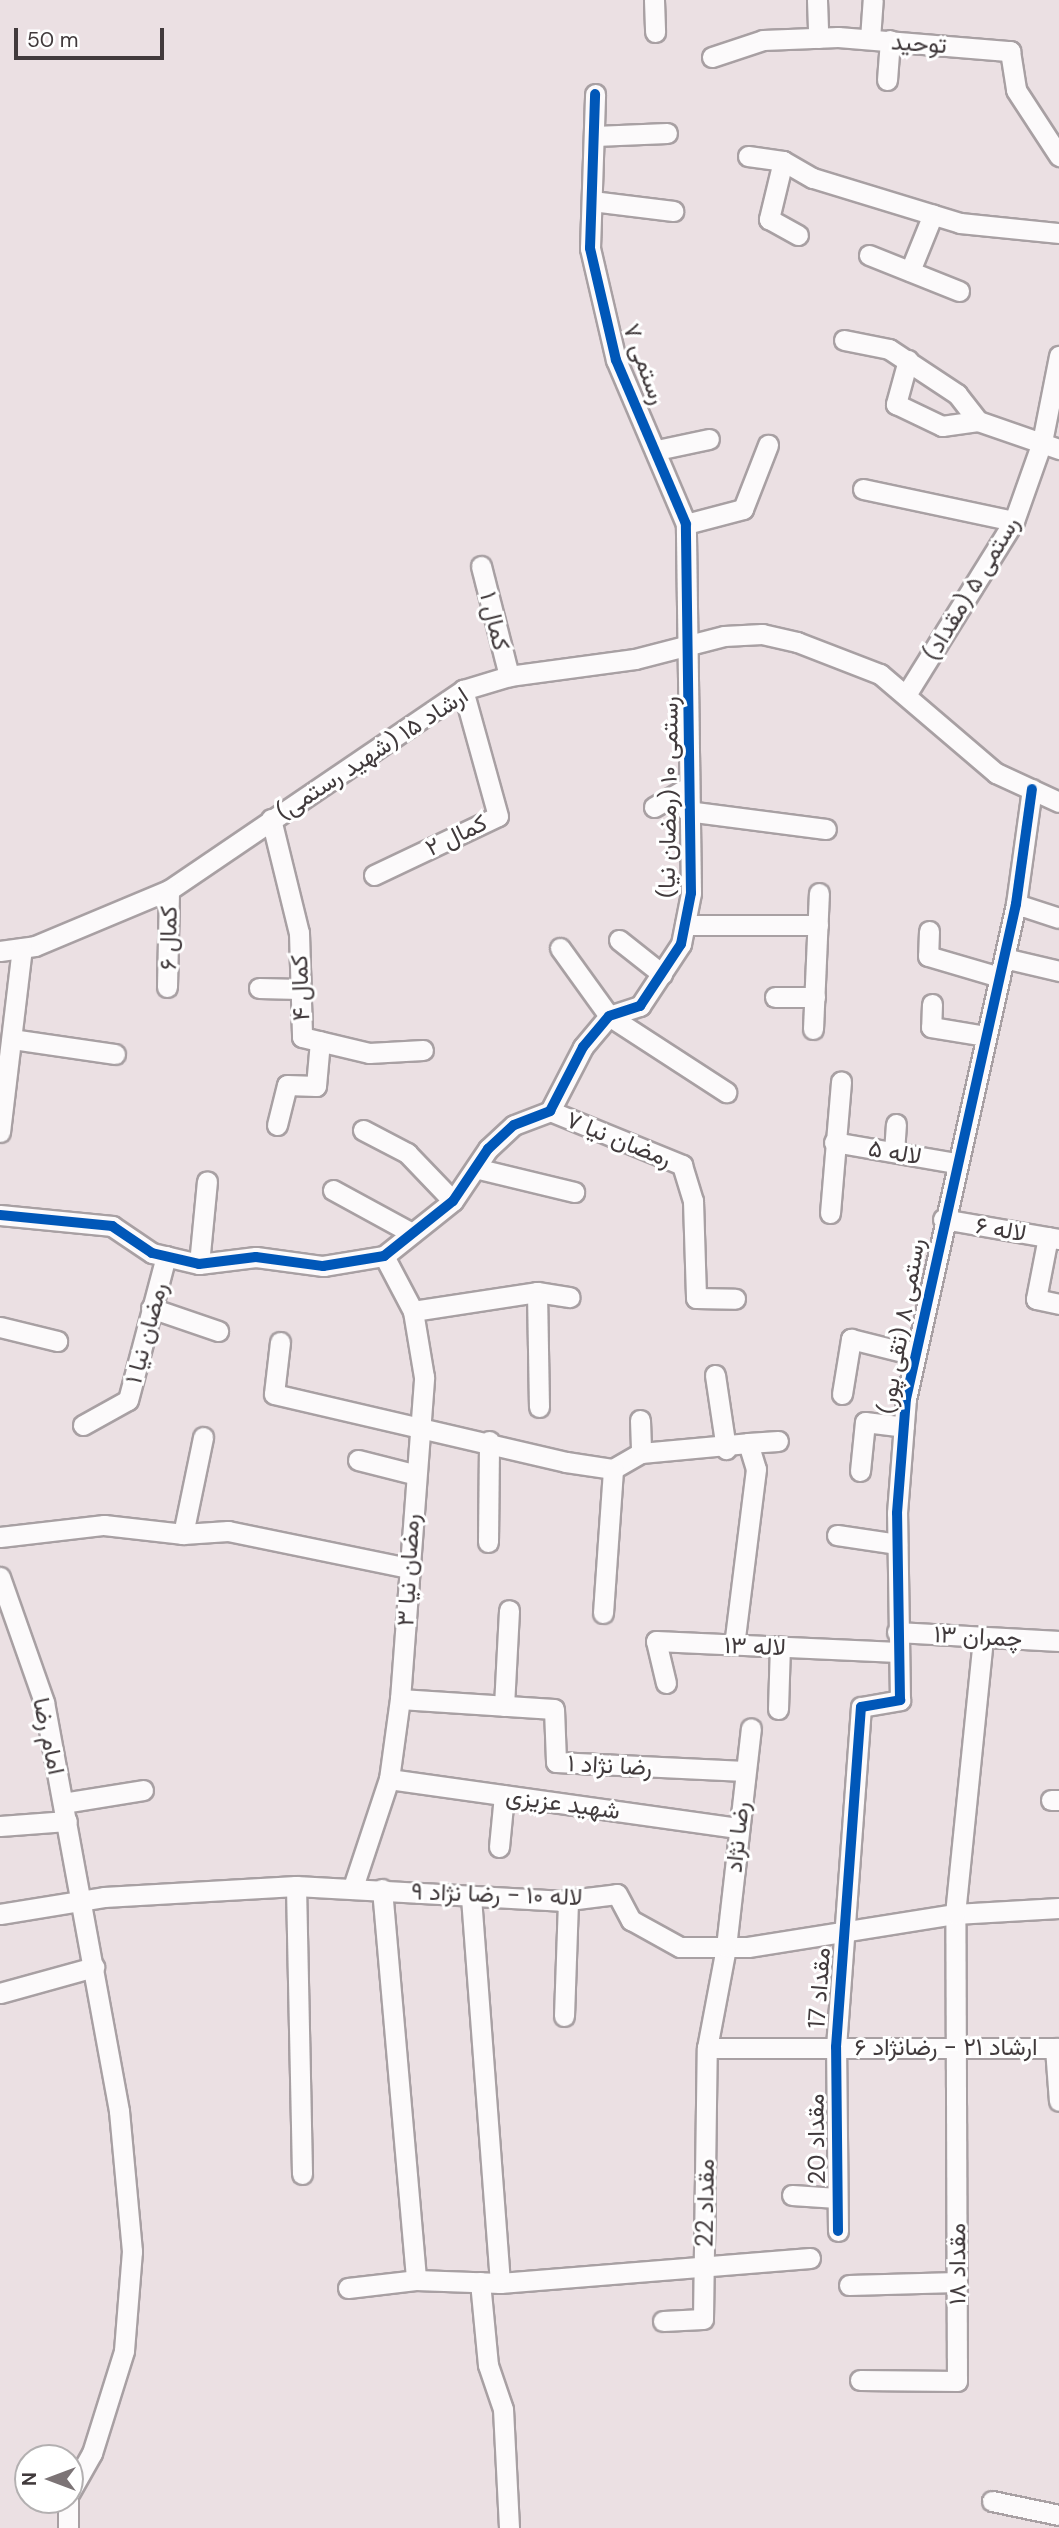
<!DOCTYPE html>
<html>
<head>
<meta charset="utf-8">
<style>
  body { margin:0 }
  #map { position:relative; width:1059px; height:2528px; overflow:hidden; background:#ebe0e3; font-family:"DM Sans",Vazirmatn,sans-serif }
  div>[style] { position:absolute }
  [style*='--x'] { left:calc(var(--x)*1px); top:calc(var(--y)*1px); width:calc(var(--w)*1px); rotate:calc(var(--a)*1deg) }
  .roads { filter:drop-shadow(2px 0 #a8a0a3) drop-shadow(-2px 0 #a8a0a3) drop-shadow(0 2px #a8a0a3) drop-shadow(0 -2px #a8a0a3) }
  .minor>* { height:19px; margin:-9.5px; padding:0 9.5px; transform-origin:9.5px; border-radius:9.5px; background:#fcfafb }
  .cycleway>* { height:10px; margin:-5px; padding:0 5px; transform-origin:5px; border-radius:5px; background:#0057b8 }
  span { translate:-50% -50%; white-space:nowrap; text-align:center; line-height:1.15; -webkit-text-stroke:6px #fff; paint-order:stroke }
  .street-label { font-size:24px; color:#413a3c }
  .north { position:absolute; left:14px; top:2444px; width:70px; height:70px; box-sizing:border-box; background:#fff; border:2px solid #b3b0b1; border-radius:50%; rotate:270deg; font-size:19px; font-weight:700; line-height:28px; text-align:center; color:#413a3c }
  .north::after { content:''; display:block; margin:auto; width:24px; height:32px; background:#7c7476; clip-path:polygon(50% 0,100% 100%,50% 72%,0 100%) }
  .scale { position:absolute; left:14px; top:28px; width:150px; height:32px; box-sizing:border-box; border:4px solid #413a3c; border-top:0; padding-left:9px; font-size:21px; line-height:24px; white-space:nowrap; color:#413a3c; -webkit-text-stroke:5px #fff; paint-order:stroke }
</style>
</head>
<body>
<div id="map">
  <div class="roads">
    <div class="minor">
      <i style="--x:654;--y:0;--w:32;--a:88"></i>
      <i style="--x:817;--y:0;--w:38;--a:88"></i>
      <i style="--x:870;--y:39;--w:39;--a:-86"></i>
      <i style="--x:712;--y:57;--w:54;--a:-18.4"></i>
      <i style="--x:763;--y:40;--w:75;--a:-2.3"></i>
      <i style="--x:838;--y:37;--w:173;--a:4.7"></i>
      <i style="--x:1010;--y:51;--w:39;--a:81"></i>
      <i style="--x:1016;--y:90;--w:79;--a:56.9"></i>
      <i style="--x:887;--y:80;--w:40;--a:-85.7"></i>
      <i style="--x:595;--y:136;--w:72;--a:-2.4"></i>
      <i style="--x:748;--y:156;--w:35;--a:8"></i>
      <i style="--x:783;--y:161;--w:34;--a:30"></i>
      <i style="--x:813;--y:178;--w:154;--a:17"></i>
      <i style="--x:960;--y:223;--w:100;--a:5.8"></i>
      <i style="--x:783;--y:161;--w:60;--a:103.6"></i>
      <i style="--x:769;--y:219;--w:33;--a:29"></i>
      <i style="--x:592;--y:201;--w:82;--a:7"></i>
      <i style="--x:869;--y:255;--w:97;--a:21.8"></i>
      <i style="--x:910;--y:271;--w:61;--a:-68"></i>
      <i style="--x:844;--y:340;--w:46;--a:11.3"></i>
      <i style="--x:889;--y:349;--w:82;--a:33.5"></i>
      <i style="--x:957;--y:394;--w:34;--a:52"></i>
      <i style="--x:978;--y:421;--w:86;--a:19.1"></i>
      <i style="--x:908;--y:360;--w:46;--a:105.3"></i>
      <i style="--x:896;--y:404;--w:51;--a:25.6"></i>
      <i style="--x:942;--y:426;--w:36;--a:-8"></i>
      <i style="--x:657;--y:450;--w:53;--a:-11.9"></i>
      <i style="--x:863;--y:489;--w:154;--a:12"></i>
      <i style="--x:686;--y:524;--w:59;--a:-14.7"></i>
      <i style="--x:743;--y:509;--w:69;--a:-68.7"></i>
      <i style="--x:481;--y:566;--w:114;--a:75.7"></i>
      <i style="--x:906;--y:695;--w:205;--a:-58.2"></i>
      <i style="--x:1014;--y:521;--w:84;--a:-70.5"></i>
      <i style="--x:1042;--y:442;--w:88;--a:-78.8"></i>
      <i style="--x:654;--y:807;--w:39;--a:-30"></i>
      <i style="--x:687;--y:811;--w:140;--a:7.4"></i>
      <i style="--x:271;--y:819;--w:117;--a:76.2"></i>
      <i style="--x:299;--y:933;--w:104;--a:88.3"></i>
      <i style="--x:302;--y:1037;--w:69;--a:13.4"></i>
      <i style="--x:369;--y:1053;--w:54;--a:-3.2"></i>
      <i style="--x:374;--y:875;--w:137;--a:-25.4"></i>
      <i style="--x:498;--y:816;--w:131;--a:-105.5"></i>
      <i style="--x:1016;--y:904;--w:45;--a:18"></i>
      <i style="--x:685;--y:925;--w:133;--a:0"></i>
      <i style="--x:929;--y:931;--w:25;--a:92"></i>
      <i style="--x:928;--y:956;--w:75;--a:16.3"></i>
      <i style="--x:619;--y:940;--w:55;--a:38.3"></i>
      <i style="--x:560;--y:948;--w:84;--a:54.2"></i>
      <i style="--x:609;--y:1016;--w:140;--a:33"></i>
      <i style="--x:0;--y:951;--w:35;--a:-8"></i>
      <i style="--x:35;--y:946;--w:145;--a:-22.7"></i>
      <i style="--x:169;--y:890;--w:356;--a:-34.2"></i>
      <i style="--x:463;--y:690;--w:48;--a:-16.9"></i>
      <i style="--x:509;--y:676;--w:127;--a:-7.7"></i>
      <i style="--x:635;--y:659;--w:92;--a:-14.5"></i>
      <i style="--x:724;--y:636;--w:38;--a:-3"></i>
      <i style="--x:762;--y:634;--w:36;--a:13"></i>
      <i style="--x:797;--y:642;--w:89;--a:21.1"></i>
      <i style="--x:880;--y:674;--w:153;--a:40.5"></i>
      <i style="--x:996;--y:773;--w:69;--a:24.7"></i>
      <i style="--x:1004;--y:958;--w:57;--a:13.3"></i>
      <i style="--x:167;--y:987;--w:97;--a:-88.8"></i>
      <i style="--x:259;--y:988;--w:41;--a:1.4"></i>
      <i style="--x:775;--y:997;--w:40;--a:0"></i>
      <i style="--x:932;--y:1004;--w:23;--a:92"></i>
      <i style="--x:931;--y:1027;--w:56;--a:9.3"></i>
      <i style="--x:813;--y:1029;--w:136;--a:-87.5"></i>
      <i style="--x:12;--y:1039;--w:104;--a:8.3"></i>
      <i style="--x:550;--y:1111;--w:143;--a:22.2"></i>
      <i style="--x:682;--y:1165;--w:38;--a:73"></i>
      <i style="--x:693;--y:1201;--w:97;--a:88.2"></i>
      <i style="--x:696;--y:1298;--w:39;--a:1"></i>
      <i style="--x:277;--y:1125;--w:41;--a:-76"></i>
      <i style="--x:287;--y:1085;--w:29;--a:2"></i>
      <i style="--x:316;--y:1086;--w:45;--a:-84.9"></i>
      <i style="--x:363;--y:1130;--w:50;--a:27.6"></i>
      <i style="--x:407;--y:1153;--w:66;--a:46.2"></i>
      <i style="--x:0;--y:1132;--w:185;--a:-83.2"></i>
      <i style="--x:834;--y:1142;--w:124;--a:9.8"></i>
      <i style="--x:894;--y:1152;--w:28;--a:-86"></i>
      <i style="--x:479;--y:1169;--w:98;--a:13.6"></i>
      <i style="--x:333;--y:1190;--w:90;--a:28.6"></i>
      <i style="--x:830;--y:1213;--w:132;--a:-85.2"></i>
      <i style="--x:0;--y:1215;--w:113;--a:5.6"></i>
      <i style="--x:112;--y:1226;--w:48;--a:34"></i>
      <i style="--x:152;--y:1253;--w:48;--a:13.2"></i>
      <i style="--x:199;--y:1264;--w:57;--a:-7"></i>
      <i style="--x:256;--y:1257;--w:68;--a:7.7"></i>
      <i style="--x:323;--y:1266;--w:62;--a:-9.3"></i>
      <i style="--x:384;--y:1256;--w:88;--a:-38.6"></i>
      <i style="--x:453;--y:1201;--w:63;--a:-56.1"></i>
      <i style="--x:488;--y:1149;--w:35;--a:-43"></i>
      <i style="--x:514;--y:1125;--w:39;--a:-21"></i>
      <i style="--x:550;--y:1111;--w:72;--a:-62.7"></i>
      <i style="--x:583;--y:1047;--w:40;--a:-50"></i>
      <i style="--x:609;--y:1016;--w:33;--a:-18"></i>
      <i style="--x:640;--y:1006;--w:74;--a:-56.5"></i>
      <i style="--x:681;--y:944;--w:52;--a:-78.9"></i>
      <i style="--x:691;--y:893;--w:369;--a:-90.8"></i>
      <i style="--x:686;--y:524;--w:178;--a:-113.1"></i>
      <i style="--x:616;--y:360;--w:115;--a:-103.1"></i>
      <i style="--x:590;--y:248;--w:154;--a:-88.1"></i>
      <i style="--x:943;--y:1219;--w:118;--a:9.8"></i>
      <i style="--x:1048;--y:1237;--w:63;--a:101"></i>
      <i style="--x:1036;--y:1299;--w:24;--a:12"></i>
      <i style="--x:199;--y:1264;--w:83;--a:-84.5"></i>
      <i style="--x:537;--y:1292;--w:115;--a:89"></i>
      <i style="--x:151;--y:1308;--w:71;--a:18.9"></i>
      <i style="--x:413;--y:1311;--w:125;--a:-8.7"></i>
      <i style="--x:537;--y:1292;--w:33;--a:9"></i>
      <i style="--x:0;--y:1327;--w:59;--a:13.8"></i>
      <i style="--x:280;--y:1342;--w:52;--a:96.6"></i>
      <i style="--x:274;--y:1394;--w:300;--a:13.1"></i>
      <i style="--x:566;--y:1462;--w:48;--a:8.5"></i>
      <i style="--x:613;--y:1469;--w:32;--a:-30"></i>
      <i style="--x:641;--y:1453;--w:107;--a:-5.3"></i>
      <i style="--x:748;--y:1443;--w:27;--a:73"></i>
      <i style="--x:756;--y:1469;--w:177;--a:97.1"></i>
      <i style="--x:715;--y:1375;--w:75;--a:81.5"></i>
      <i style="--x:842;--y:1394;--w:56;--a:-80.7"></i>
      <i style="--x:851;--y:1339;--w:66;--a:14"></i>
      <i style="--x:640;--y:1420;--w:33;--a:88"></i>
      <i style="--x:83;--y:1425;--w:51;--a:-29.1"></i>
      <i style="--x:128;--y:1400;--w:149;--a:-75.2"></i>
      <i style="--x:748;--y:1443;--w:30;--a:-4"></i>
      <i style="--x:358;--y:1460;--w:57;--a:14.3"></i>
      <i style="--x:860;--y:1471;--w:49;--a:-84.2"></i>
      <i style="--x:865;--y:1422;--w:39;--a:7"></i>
      <i style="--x:183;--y:1534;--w:99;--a:-78.3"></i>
      <i style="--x:837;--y:1535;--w:61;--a:8.5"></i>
      <i style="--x:0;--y:1537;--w:105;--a:-6.6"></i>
      <i style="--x:104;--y:1525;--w:80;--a:6.5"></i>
      <i style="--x:183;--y:1534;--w:45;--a:-3.8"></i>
      <i style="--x:228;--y:1531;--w:184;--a:11.6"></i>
      <i style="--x:488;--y:1542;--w:101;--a:-89.4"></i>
      <i style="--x:0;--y:1577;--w:133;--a:70.6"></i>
      <i style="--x:44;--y:1702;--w:416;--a:79.6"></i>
      <i style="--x:119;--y:2111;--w:141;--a:84.7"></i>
      <i style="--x:132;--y:2251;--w:100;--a:94.6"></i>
      <i style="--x:124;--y:2351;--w:107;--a:107.4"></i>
      <i style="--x:92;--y:2453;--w:45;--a:119.4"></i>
      <i style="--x:603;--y:1613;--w:144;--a:-86"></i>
      <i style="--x:897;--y:1632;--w:162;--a:3.2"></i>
      <i style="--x:666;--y:1683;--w:43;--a:-103.4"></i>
      <i style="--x:656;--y:1641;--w:242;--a:2.6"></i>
      <i style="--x:400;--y:1699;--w:154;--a:3.7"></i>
      <i style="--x:554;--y:1709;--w:53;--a:87.8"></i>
      <i style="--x:556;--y:1762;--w:189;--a:2.7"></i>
      <i style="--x:504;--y:1706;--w:96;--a:-87"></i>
      <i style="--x:778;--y:1709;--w:62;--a:-88.2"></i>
      <i style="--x:389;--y:1779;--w:352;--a:8"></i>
      <i style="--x:1051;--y:1800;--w:8;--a:0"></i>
      <i style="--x:63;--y:1803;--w:81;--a:-9.2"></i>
      <i style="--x:0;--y:1826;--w:67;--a:-4.3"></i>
      <i style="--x:499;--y:1847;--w:52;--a:-84.5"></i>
      <i style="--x:296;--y:1886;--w:288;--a:88.8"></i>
      <i style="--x:353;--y:1887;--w:114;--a:-71.6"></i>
      <i style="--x:389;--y:1779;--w:81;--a:-82.2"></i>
      <i style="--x:400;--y:1699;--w:323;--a:-85.7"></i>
      <i style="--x:424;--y:1377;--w:67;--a:-99.5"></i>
      <i style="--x:413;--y:1311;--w:62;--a:-117.8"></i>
      <i style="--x:382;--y:1889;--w:392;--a:85"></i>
      <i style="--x:471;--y:1897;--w:387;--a:85.7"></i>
      <i style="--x:0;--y:1914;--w:105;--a:-9.3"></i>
      <i style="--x:104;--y:1897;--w:192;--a:-3.3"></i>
      <i style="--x:296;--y:1886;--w:265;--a:3.2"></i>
      <i style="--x:561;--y:1901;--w:56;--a:-7.1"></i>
      <i style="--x:617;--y:1894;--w:30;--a:62"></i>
      <i style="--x:631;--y:1920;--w:56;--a:28.9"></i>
      <i style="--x:680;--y:1947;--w:68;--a:0"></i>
      <i style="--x:748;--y:1947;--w:210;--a:-9.1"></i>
      <i style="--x:955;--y:1914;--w:104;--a:-3.3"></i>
      <i style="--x:0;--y:1993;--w:98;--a:-15.5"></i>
      <i style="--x:564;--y:2016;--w:116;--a:-88"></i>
      <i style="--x:707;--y:2048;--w:352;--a:0"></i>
      <i style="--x:1055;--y:2048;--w:53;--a:85.7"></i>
      <i style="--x:792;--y:2195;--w:45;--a:3.8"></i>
      <i style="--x:838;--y:2231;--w:184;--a:-90.6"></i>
      <i style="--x:836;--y:2047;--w:341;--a:-85.8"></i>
      <i style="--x:861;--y:1707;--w:40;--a:-10"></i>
      <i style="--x:900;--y:1700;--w:187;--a:-90.9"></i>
      <i style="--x:897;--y:1513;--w:114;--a:-85.5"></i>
      <i style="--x:906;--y:1399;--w:507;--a:-77.47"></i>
      <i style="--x:1016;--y:904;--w:116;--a:-82.1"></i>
      <i style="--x:480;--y:2282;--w:83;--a:84.5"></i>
      <i style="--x:488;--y:2365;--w:46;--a:71.2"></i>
      <i style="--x:503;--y:2409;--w:119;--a:87.1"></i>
      <i style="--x:849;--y:2285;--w:108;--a:-1.6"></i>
      <i style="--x:348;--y:2288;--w:68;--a:-6.7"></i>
      <i style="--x:416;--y:2280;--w:84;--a:2"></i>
      <i style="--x:500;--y:2283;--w:311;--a:-4.6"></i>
      <i style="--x:663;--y:2321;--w:40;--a:-2.9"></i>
      <i style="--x:703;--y:2319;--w:271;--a:-89.2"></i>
      <i style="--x:707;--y:2048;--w:103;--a:-79.3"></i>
      <i style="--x:726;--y:1947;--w:220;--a:-83.5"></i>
      <i style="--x:860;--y:2380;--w:97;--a:0.6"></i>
      <i style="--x:957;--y:2381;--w:467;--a:-90.2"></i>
      <i style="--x:955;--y:1914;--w:278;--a:-84.2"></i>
      <i style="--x:68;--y:2500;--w:28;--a:90"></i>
      <i style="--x:992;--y:2501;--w:68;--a:11.8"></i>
    </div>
  </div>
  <div class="cycleway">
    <i style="--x:0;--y:1215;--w:113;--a:5.6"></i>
    <i style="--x:112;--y:1226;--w:48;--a:34"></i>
    <i style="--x:152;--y:1253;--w:48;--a:13.2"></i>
    <i style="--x:199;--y:1264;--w:57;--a:-7"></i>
    <i style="--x:256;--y:1257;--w:68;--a:7.7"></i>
    <i style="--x:323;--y:1266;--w:62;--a:-9.3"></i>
    <i style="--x:384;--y:1256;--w:88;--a:-38.6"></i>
    <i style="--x:453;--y:1201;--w:63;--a:-56.1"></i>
    <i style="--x:488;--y:1149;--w:35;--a:-43"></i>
    <i style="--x:514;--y:1125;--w:39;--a:-21"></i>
    <i style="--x:550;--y:1111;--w:72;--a:-62.7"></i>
    <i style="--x:583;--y:1047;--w:40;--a:-50"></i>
    <i style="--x:609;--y:1016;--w:33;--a:-18"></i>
    <i style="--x:640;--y:1006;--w:74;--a:-56.5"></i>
    <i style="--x:681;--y:944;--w:52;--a:-78.9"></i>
    <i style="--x:691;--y:893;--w:369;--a:-90.8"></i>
    <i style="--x:686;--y:524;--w:178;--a:-113.1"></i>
    <i style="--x:616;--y:360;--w:115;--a:-103.1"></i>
    <i style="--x:590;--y:248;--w:154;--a:-88.1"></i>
    <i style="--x:838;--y:2231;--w:184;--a:-90.6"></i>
    <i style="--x:836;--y:2047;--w:341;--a:-85.8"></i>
    <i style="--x:861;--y:1707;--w:40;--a:-10"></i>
    <i style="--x:900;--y:1700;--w:187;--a:-90.9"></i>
    <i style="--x:897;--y:1513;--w:114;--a:-85.5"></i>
    <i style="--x:906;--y:1399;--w:507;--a:-77.47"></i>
    <i style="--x:1016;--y:904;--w:116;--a:-82.1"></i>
  </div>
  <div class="street-label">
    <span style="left:919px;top:43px;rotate:4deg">توحید</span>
    <span style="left:645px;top:364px;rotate:70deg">رستمی ۷</span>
    <span style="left:971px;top:588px;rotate:-59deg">رستمی ۵ (مقداد)</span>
    <span style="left:495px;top:621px;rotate:76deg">کمال ۱</span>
    <span style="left:372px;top:753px;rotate:-33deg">ارشاد ۱۵ (شهید رستمی)</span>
    <span style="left:668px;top:797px;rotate:-89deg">رستمی ۱۰ (رمضان نیا)</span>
    <span style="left:456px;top:835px;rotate:-26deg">کمال ۲</span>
    <span style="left:168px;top:938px;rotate:-89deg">کمال ۶</span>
    <span style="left:300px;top:988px;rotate:-92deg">کمال ۴</span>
    <span style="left:619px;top:1139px;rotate:22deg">رمضان نیا ۷</span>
    <span style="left:895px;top:1152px;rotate:10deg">لاله ۵</span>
    <span style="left:1001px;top:1229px;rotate:10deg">لاله ۶</span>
    <span style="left:901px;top:1326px;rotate:-80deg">رستمی ۸ (تقی پور)</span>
    <span style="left:146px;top:1333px;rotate:-75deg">رمضان نیا ۱</span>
    <span style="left:408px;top:1570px;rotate:-87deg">رمضان نیا ۳</span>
    <span style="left:978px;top:1636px;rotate:3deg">چمران ۱۳</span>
    <span style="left:755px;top:1646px;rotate:2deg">لاله ۱۳</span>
    <span style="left:49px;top:1736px;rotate:78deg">امام رضا</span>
    <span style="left:610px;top:1765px;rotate:3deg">رضا نژاد ۱</span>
    <span style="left:563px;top:1803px;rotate:8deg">شهید عزیزی</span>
    <span style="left:737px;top:1837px;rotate:-84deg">رضا نژاد</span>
    <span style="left:497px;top:1894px;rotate:2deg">لاله ۱۰ - رضا نژاد ۹</span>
    <span style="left:819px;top:1988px;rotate:-86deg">مقداد 17</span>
    <span style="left:946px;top:2047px">ارشاد ۲۱ - رضانژاد ۶</span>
    <span style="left:816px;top:2139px;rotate:-91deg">مقداد 20</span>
    <span style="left:705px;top:2203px;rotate:-89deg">مقداد 22</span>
    <span style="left:957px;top:2264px;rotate:-90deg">مقداد ۱۸</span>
  </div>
  <div class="north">N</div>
  <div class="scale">50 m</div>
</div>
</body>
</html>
